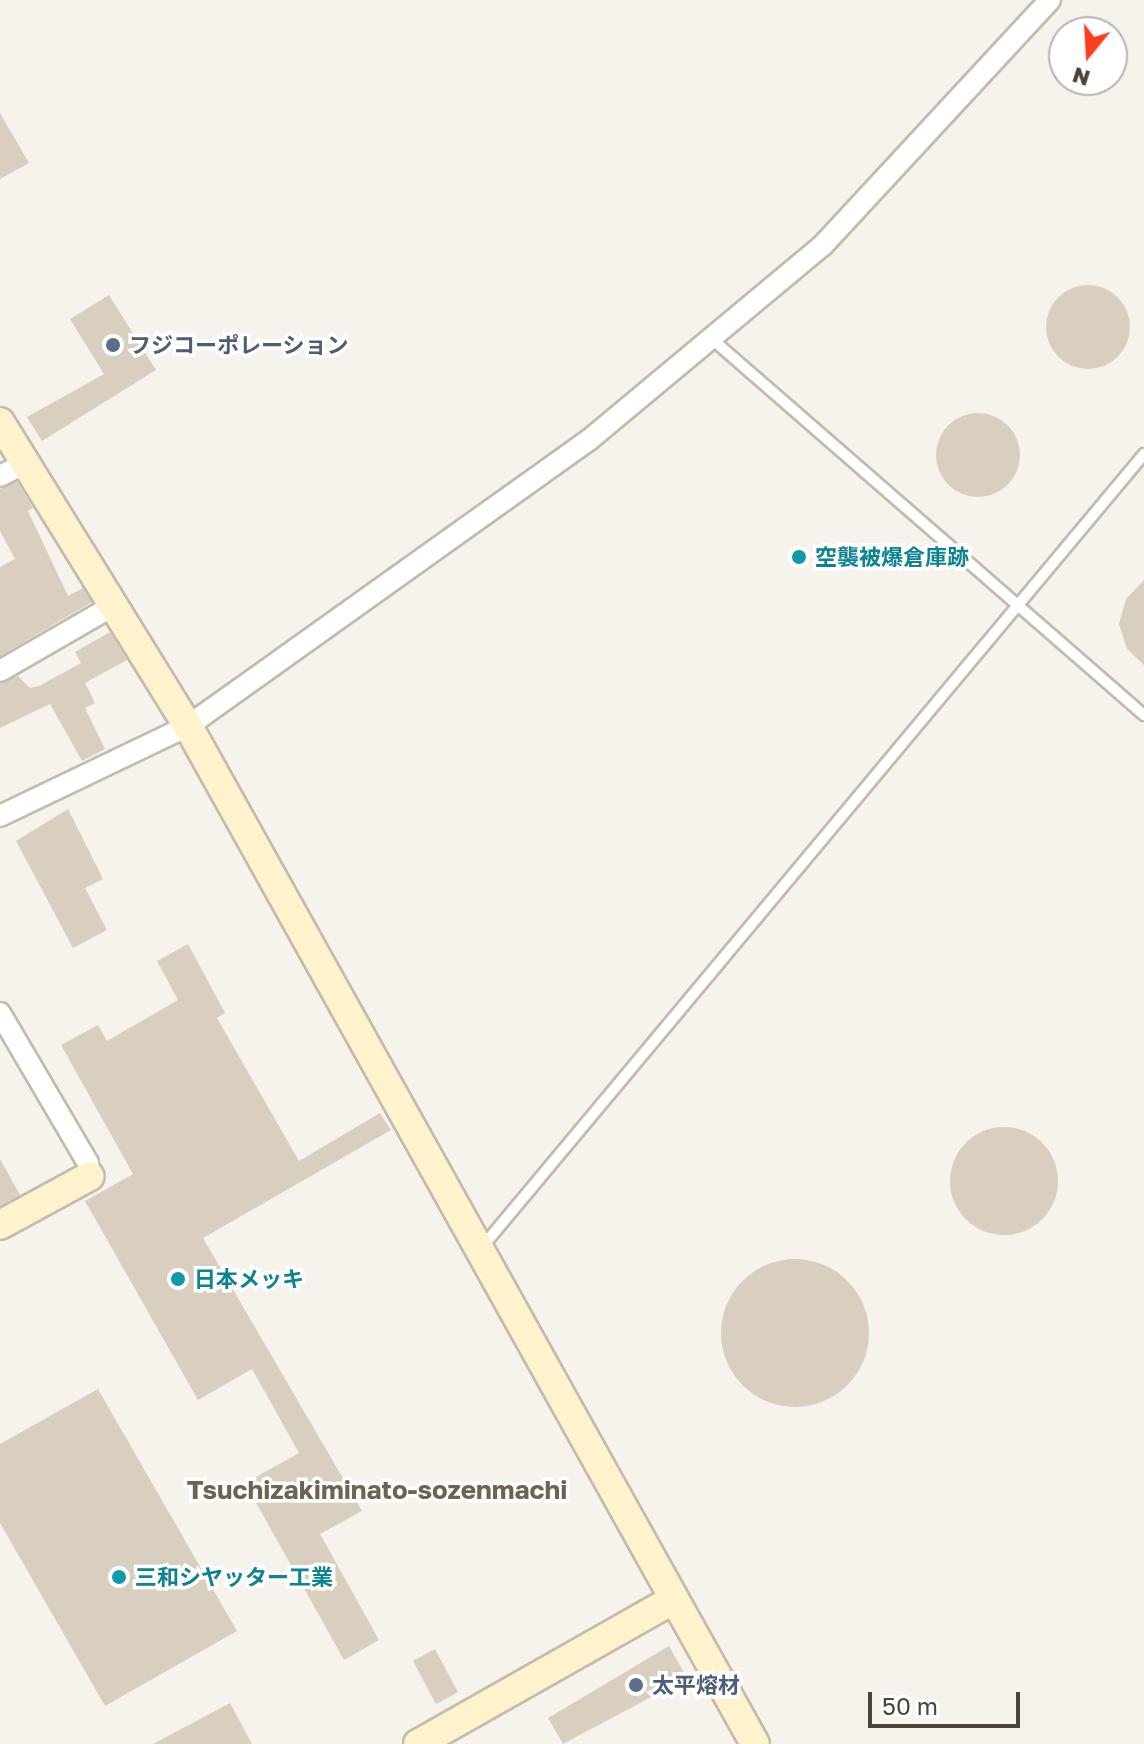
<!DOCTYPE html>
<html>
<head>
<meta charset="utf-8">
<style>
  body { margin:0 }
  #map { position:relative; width:1144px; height:1744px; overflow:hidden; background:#f6f3ec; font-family:"Golos Text","Noto Sans JP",sans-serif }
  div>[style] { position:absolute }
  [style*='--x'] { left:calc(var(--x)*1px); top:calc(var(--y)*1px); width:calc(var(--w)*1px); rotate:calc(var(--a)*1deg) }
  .building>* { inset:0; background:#d8cfc1; transform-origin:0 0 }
  .round { border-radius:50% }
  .roads { filter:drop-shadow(2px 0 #c2bbae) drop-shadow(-2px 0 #c2bbae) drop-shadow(0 2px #c2bbae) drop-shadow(0 -2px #c2bbae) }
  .lane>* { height:10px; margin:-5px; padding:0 5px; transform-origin:5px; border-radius:5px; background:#fff }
  .street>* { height:20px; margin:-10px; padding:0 10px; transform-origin:10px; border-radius:10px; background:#fff }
  .secondary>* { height:28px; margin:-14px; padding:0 14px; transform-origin:14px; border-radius:14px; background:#fff3cd }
  .dots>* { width:22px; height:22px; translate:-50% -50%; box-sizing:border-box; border:4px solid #fff; border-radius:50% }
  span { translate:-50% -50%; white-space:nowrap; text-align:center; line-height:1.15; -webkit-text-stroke:7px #fff; paint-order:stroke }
  .service-label { font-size:22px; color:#4e5e75; font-weight:700 }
  .left { translate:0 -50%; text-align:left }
  .culture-label { font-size:22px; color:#0d838f; font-weight:700 }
  .quarter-label { font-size:26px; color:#6e6250; font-weight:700 }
  .north { position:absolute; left:1048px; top:16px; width:80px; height:80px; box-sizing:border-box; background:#fff; border:2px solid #b7b4b0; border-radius:50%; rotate:198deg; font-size:22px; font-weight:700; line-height:32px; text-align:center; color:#4b4439 }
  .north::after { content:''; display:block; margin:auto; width:28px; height:36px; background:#fc3f1d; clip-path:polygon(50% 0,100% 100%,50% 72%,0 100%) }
  .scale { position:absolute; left:868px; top:1692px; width:152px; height:36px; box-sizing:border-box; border:4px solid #4b4439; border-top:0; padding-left:10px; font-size:24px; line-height:28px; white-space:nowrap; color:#4b4439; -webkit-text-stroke:6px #fff; paint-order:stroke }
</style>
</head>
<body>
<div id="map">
  <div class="building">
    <i style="clip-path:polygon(0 113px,29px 163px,0 179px)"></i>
    <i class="round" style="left:1046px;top:285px;width:84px;height:84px"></i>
    <i style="clip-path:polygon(109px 295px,156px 370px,42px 441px,27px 417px,104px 374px,70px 319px)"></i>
    <i class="round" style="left:936px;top:413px;width:84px;height:84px"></i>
    <i style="clip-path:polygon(17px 482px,33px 508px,28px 511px,68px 596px,83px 588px,92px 602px,0 656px,0 567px,15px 559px,0 531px,0 489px)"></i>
    <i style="clip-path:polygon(1144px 580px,1144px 665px,1127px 649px,1119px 624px,1126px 599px)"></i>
    <i style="clip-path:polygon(110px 632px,127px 660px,85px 683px,95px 703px,85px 708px,105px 749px,82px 761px,50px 704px,0 728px,0 684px,18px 676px,30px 688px,39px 686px,81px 663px,75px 652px)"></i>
    <i style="clip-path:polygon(68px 809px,103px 879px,85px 888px,107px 930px,73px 948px,16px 841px)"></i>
    <i style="clip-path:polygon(188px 944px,225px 1013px,217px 1018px,299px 1161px,380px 1113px,391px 1130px,203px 1238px,362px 1511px,320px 1534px,379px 1640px,344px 1660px,245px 1483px,299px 1453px,252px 1369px,198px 1400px,85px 1201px,133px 1174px,61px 1045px,98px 1025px,107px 1041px,178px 1000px,157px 961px)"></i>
    <i class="round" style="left:950px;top:1127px;width:108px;height:108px"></i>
    <i style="clip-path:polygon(0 1159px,20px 1195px,0 1206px)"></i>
    <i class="round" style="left:721px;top:1259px;width:148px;height:148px"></i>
    <i style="clip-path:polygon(98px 1389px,237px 1631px,105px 1706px,0 1523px,0 1444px)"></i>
    <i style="clip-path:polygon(669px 1646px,687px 1678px,563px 1744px,548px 1718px)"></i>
    <i style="left:435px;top:1649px;width:49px;height:25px;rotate:62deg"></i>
    <i style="clip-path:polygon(230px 1703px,252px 1744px,153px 1744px)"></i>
  </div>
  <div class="roads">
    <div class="lane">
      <i style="--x:712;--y:339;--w:573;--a:41.04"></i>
      <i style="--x:483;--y:1246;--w:1032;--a:-50.15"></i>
    </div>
    <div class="street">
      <i style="--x:0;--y:476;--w:29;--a:-27"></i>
      <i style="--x:0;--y:671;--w:134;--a:-30"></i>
      <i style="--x:0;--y:816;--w:208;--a:-25.6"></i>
      <i style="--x:188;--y:726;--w:493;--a:-35.5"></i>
      <i style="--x:589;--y:440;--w:305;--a:-39.8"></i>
      <i style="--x:823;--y:245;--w:334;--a:-47.2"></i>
      <i style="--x:0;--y:1013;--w:174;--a:59.6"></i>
      <i style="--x:88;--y:1163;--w:13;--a:81"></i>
    </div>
    <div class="secondary">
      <i style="--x:0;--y:422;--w:357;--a:58.3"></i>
      <i style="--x:188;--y:726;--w:1165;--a:60.88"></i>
      <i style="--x:0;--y:1225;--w:102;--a:-28.6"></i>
      <i style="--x:418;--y:1744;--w:294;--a:-29.5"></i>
    </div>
  </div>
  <div class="dots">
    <i style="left:113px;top:345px;background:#5c6f8a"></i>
    <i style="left:799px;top:557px;background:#0f9aa8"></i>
    <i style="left:178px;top:1279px;background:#0f9aa8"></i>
    <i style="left:119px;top:1577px;background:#0f9aa8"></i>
    <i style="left:636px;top:1685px;background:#5c6f8a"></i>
  </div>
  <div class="service-label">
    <span class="left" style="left:129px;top:345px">フジコーポレーション</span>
    <span class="left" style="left:652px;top:1685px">太平熔材</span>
  </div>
  <div class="culture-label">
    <span class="left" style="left:815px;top:557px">空襲被爆倉庫跡</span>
    <span class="left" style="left:194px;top:1279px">日本メッキ</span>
    <span class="left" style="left:135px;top:1577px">三和シヤッター工業</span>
  </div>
  <div class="quarter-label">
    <span style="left:377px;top:1490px">Tsuchizakiminato-sozenmachi</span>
  </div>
  <div class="north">N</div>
  <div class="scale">50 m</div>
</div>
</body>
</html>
